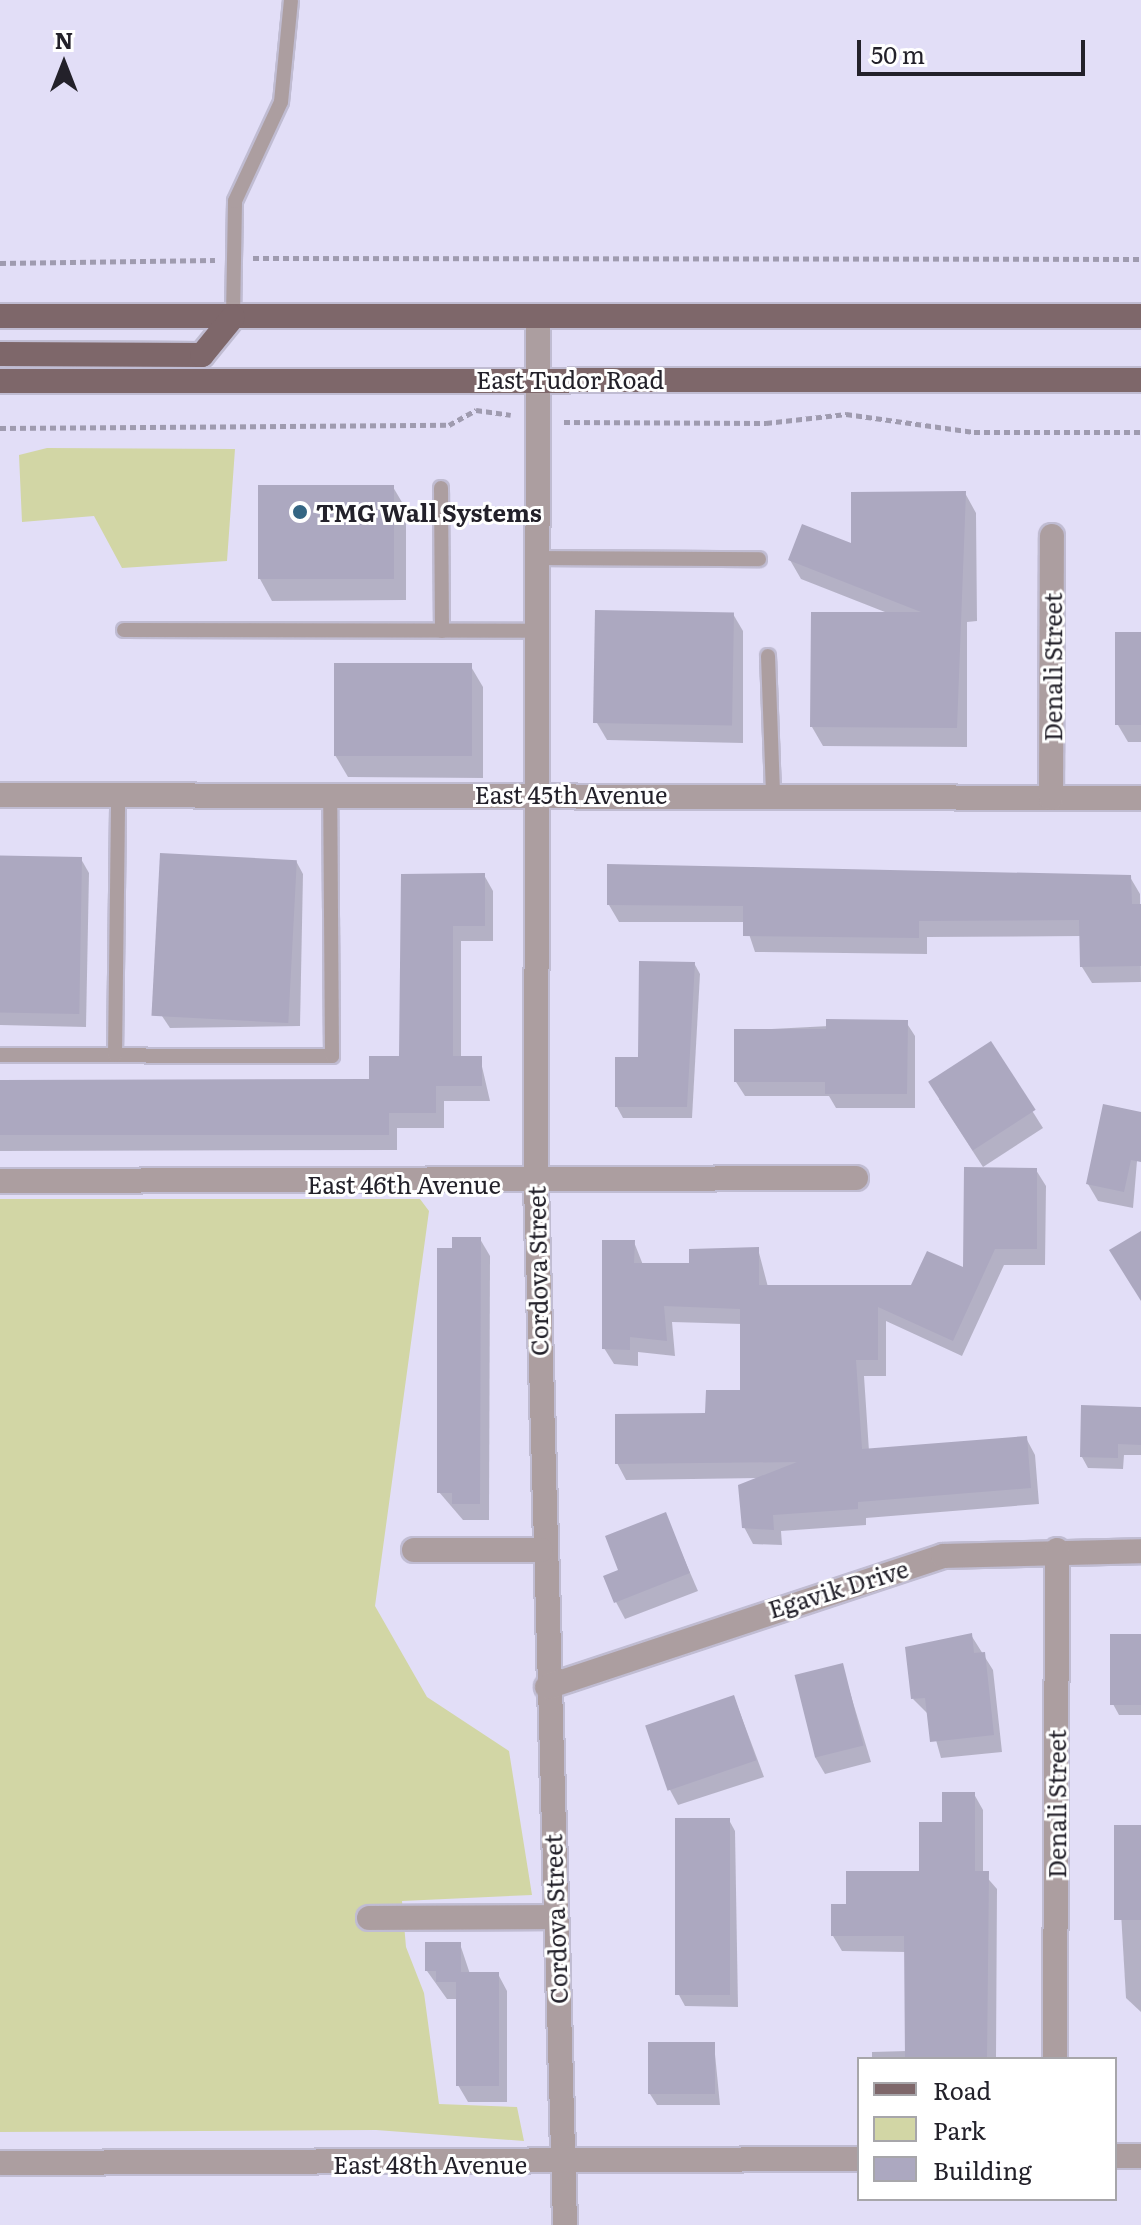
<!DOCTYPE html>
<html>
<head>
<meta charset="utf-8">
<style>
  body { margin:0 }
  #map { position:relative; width:1141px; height:2225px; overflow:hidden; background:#e2def7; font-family:Literata,serif }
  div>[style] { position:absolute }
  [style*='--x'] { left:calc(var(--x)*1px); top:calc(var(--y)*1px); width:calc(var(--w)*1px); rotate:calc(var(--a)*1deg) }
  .green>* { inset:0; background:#d2d6a5 }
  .shadow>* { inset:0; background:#0003 }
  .building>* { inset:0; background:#aca8c0; transform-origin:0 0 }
  .path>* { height:5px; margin-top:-2.5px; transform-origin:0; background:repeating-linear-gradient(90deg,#9f9baf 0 6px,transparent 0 10px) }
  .roads { filter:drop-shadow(2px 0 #c0bcd2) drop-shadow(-2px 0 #c0bcd2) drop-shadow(0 2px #c0bcd2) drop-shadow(0 -2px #c0bcd2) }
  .lane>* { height:14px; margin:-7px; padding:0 7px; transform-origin:7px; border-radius:7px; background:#ac9ea0 }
  .street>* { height:24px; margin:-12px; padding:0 12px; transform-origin:12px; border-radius:12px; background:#ac9ea0 }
  .primary>* { height:24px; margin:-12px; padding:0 12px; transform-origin:12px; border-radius:12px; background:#7e676a }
  .dots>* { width:22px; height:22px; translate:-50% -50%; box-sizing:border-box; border:4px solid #fff; border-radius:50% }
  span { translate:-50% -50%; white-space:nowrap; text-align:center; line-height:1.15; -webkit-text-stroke:6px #fff; paint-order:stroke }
  .street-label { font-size:24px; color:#23212a }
  .poi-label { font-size:24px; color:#23212a; font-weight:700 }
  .left { translate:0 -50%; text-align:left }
  .legend { position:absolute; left:857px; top:2057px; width:260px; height:144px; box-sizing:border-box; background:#fff; border:2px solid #a7a6aa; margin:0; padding:10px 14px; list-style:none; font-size:24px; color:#23212a }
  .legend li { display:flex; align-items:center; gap:16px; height:40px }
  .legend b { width:40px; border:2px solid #a7a6aa }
  .north { position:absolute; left:24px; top:24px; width:80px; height:80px; -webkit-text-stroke:6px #fff; paint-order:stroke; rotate:0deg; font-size:22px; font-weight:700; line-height:32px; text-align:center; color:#23212a }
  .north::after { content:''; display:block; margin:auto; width:28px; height:36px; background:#23212a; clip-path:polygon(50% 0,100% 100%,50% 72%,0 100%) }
  .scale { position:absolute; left:857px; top:40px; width:228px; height:36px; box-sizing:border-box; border:4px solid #23212a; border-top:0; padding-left:10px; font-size:24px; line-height:28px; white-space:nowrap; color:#23212a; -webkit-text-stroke:6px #fff; paint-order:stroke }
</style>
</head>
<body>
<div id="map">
  <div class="green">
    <i style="clip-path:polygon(47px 448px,235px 449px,227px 561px,122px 568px,94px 516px,22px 522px,19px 455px)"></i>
    <i style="clip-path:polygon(0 1199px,420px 1199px,429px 1211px,375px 1606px,427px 1697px,509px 1751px,532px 1895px,402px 1901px,406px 1947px,424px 1993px,439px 2104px,517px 2107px,524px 2141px,376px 2130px,0 2132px)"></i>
  </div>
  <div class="shadow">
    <i style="clip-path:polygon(393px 487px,406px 509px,406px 600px,272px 601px,260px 579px)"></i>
    <i style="clip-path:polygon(965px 493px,976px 513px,977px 621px,967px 622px,967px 747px,823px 746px,812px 727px,890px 614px,801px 579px,790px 560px,853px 546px)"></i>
    <i style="clip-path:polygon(733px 614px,743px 631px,743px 743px,607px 740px,597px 723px)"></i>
    <i style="clip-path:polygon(1141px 634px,1141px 742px,1128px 742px,1118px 725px)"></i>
    <i style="clip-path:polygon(470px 665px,483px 687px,483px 778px,348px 777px,335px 755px)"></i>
    <i style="clip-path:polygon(0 859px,81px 859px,89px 873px,86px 1027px,0 1025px)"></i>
    <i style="clip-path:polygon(296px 861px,303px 874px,300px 1026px,170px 1028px,162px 1016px)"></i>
    <i style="clip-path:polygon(484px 875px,493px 891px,493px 941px,461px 941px,461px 1058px,480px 1058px,490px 1101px,444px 1101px,444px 1128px,397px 1128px,397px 1150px,0 1151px,0 1082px,371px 1081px,401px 1058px,403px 876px)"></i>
    <i style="clip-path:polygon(1130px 877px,1140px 894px,1141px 982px,1092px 983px,1082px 967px,1082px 936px,927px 937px,927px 954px,755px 952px,745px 922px,619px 922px,609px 905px)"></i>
    <i style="clip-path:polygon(694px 963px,700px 974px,692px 1118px,623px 1118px,617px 1107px)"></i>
    <i style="clip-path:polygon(906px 1022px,915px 1036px,915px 1108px,836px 1108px,829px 1096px,745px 1096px,736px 1082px,736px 1031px)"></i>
    <i style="clip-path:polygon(990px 1044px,1043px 1128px,983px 1167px,939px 1099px)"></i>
    <i style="clip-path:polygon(1141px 1114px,1133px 1208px,1098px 1201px,1088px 1184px)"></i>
    <i style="clip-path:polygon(1036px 1170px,1046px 1186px,1045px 1265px,1004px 1265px,962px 1356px,886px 1321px,886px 1376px,864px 1376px,869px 1451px,1026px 1438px,1035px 1455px,1039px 1504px,866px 1518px,866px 1525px,781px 1531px,782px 1545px,753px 1544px,744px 1527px,759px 1478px,626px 1480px,617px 1463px,742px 1393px,742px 1324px,672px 1322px,675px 1356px,638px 1352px,638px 1366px,614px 1364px,604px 1348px,634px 1242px,643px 1265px,691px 1265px,758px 1249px,768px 1287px,912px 1287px,965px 1270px)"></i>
    <i style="clip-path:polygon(480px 1239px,490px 1256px,489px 1520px,463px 1520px,439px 1492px,454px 1250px)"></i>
    <i style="clip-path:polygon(1141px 1409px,1141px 1455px,1124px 1455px,1123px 1469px,1088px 1468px,1082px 1457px)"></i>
    <i style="clip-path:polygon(665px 1515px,698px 1591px,625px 1619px,616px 1602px,621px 1571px)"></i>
    <i style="clip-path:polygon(971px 1635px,993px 1670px,1002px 1752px,941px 1758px,929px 1715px,913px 1699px)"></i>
    <i style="clip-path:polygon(1141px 1636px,1141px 1715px,1119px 1715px,1113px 1704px)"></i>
    <i style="clip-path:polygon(842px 1666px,871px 1762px,825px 1774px,815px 1757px)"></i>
    <i style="clip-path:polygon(734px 1697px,764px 1777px,678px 1805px,669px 1788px)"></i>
    <i style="clip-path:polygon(974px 1794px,983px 1810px,983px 1873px,997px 1889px,996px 2059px,872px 2059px,872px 2052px,907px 2051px,906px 1952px,842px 1951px,833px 1936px,848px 1906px,921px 1873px,944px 1824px)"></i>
    <i style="clip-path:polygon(729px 1820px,735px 1831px,738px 2007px,685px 2006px,679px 1995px)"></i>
    <i style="clip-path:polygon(1116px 1827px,1141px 1827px,1141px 2012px,1126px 1998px)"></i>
    <i style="clip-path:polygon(460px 1944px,470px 1974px,498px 1974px,507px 1991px,507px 2102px,468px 2102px,458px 2085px,458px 1999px,447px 1999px,427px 1971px)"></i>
    <i style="clip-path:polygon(714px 2044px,720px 2105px,657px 2105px,650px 2094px)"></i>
  </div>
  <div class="building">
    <i style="left:394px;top:485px;width:94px;height:136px;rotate:90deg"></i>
    <i style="clip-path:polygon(966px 491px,957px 728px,810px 727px,811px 612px,921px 612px,788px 560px,802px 524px,851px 543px,851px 492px)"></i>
    <i style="left:595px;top:610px;width:139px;height:113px;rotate:1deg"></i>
    <i style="left:1141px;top:632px;width:93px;height:26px;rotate:90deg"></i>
    <i style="left:334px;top:663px;width:138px;height:93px"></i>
    <i style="left:160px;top:853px;width:137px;height:163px;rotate:3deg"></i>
    <i style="left:82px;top:857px;width:157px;height:82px;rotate:91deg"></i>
    <i style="clip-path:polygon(607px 864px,1131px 875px,1132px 904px,1141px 904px,1141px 966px,1080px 967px,1079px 920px,919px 921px,919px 938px,743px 936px,743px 906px,607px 905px)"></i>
    <i style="clip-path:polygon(485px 873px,485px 926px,453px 926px,453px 1056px,482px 1056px,482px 1086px,436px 1086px,436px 1113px,389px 1113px,389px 1135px,0 1135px,0 1080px,369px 1079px,369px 1056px,399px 1056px,401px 874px)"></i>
    <i style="clip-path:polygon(639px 961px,695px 962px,687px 1107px,615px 1107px,615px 1057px,638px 1057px)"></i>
    <i style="clip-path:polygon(826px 1019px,908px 1020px,907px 1094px,825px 1094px,825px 1082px,734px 1082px,734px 1029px,826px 1029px)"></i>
    <i style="left:991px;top:1041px;width:82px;height:75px;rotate:57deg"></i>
    <i style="clip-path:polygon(1103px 1104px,1141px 1112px,1141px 1162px,1131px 1160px,1124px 1192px,1086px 1184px)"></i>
    <i style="clip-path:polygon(964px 1167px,1037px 1168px,1037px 1249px,995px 1249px,953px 1341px,878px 1307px,878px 1360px,856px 1360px,862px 1449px,1027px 1436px,1031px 1488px,858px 1502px,858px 1509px,773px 1515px,774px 1530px,742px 1528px,738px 1485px,797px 1462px,615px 1464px,615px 1414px,705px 1413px,706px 1390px,740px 1390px,740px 1309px,664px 1306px,667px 1341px,630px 1337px,630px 1350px,602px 1349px,602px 1240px,635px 1240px,634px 1263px,689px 1263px,689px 1249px,759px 1247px,759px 1285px,911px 1285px,927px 1251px,963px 1267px)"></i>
    <i style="clip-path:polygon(1141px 1231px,1141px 1301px,1109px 1250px)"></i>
    <i style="clip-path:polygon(452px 1237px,481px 1237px,480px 1504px,452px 1504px,452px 1493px,437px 1493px,437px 1248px,452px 1248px)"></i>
    <i style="clip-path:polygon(1081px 1405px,1141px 1407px,1141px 1445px,1118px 1444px,1118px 1458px,1080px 1457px)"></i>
    <i style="clip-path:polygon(666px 1512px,690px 1573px,614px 1603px,603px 1576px,618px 1570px,605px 1536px)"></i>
    <i style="clip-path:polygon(972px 1633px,974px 1653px,985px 1652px,994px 1735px,930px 1742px,925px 1698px,911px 1699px,905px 1647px)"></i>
    <i style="left:1110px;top:1634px;width:31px;height:71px"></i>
    <i style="left:843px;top:1663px;width:85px;height:50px;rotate:76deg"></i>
    <i style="left:734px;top:1695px;width:69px;height:94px;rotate:71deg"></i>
    <i style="clip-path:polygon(942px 1792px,975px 1792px,975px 1871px,989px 1871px,987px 2059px,905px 2059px,904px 1936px,831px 1936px,831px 1904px,846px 1904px,846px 1871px,919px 1871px,919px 1822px,942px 1822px)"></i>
    <i style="left:675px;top:1818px;width:55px;height:177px"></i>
    <i style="left:1114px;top:1825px;width:27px;height:95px"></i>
    <i style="clip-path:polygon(425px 1942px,461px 1942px,461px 1972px,499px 1972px,499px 2086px,456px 2086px,456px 1982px,436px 1982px,436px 1971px,425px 1971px)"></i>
    <i style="left:648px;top:2042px;width:67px;height:52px"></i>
  </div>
  <div class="path">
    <i style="--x:253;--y:258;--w:888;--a:0.06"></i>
    <i style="--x:0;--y:263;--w:215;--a:-0.8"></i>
    <i style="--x:564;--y:422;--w:202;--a:0.3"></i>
    <i style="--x:766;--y:423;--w:81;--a:-6.4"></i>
    <i style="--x:846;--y:414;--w:129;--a:8"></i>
    <i style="--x:974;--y:432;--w:167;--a:0"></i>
    <i style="--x:0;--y:428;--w:449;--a:-0.4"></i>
    <i style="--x:449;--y:425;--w:31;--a:-29"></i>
    <i style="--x:476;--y:410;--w:35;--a:8"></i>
  </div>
  <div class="roads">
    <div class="lane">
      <i style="--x:233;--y:317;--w:116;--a:-89"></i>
      <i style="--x:235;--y:201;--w:109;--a:-65.1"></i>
      <i style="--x:281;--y:102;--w:102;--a:-84.4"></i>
      <i style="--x:441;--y:488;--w:143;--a:89.6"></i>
      <i style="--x:539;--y:558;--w:220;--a:0.3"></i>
      <i style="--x:124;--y:630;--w:415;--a:0.1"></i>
      <i style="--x:768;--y:656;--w:139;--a:87.9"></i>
      <i style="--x:0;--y:1055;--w:332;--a:0.2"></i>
      <i style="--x:332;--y:1056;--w:262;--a:-90.4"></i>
      <i style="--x:115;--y:1055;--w:260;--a:-89.3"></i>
    </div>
    <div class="street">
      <i style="--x:538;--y:316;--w:869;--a:90.13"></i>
      <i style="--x:536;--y:1185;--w:1040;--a:88.4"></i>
      <i style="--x:0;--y:795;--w:1141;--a:0.15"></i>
      <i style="--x:1051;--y:798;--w:262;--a:-89.8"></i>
      <i style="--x:0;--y:1181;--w:856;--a:-0.2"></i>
      <i style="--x:414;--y:1550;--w:127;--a:0"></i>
      <i style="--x:547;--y:1687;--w:417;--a:-18.3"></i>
      <i style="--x:943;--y:1556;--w:198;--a:-1.4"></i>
      <i style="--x:369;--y:1918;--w:186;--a:-0.3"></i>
      <i style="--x:1055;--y:2059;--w:509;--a:-89.77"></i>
      <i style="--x:1115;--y:2156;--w:26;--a:0"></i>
      <i style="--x:0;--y:2163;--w:859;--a:-0.27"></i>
    </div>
    <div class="primary">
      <i style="--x:0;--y:316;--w:1141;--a:0"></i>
      <i style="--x:0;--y:354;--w:202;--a:0.3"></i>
      <i style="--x:202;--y:355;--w:49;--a:-50.8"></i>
      <i style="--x:0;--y:381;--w:1141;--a:-0.05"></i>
    </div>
  </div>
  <div class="dots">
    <i style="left:300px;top:512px;background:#346583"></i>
  </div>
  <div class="street-label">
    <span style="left:570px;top:379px">East Tudor Road</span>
    <span style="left:1052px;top:667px;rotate:-90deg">Denali Street</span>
    <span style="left:571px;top:794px">East 45th Avenue</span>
    <span style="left:404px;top:1184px">East 46th Avenue</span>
    <span style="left:537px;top:1271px;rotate:-91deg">Cordova Street</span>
    <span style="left:838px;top:1588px;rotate:-17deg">Egavik Drive</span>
    <span style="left:1056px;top:1804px;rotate:-90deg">Denali Street</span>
    <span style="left:555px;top:1919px;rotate:-92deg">Cordova Street</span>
    <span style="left:430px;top:2164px">East 48th Avenue</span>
  </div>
  <div class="poi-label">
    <span class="left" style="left:316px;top:512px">TMG Wall Systems</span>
  </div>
  <ul class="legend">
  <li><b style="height:10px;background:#7e676a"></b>Road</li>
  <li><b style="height:22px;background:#d2d6a5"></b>Park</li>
  <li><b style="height:22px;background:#aca8c0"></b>Building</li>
  </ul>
  <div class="north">N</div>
  <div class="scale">50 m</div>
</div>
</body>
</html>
